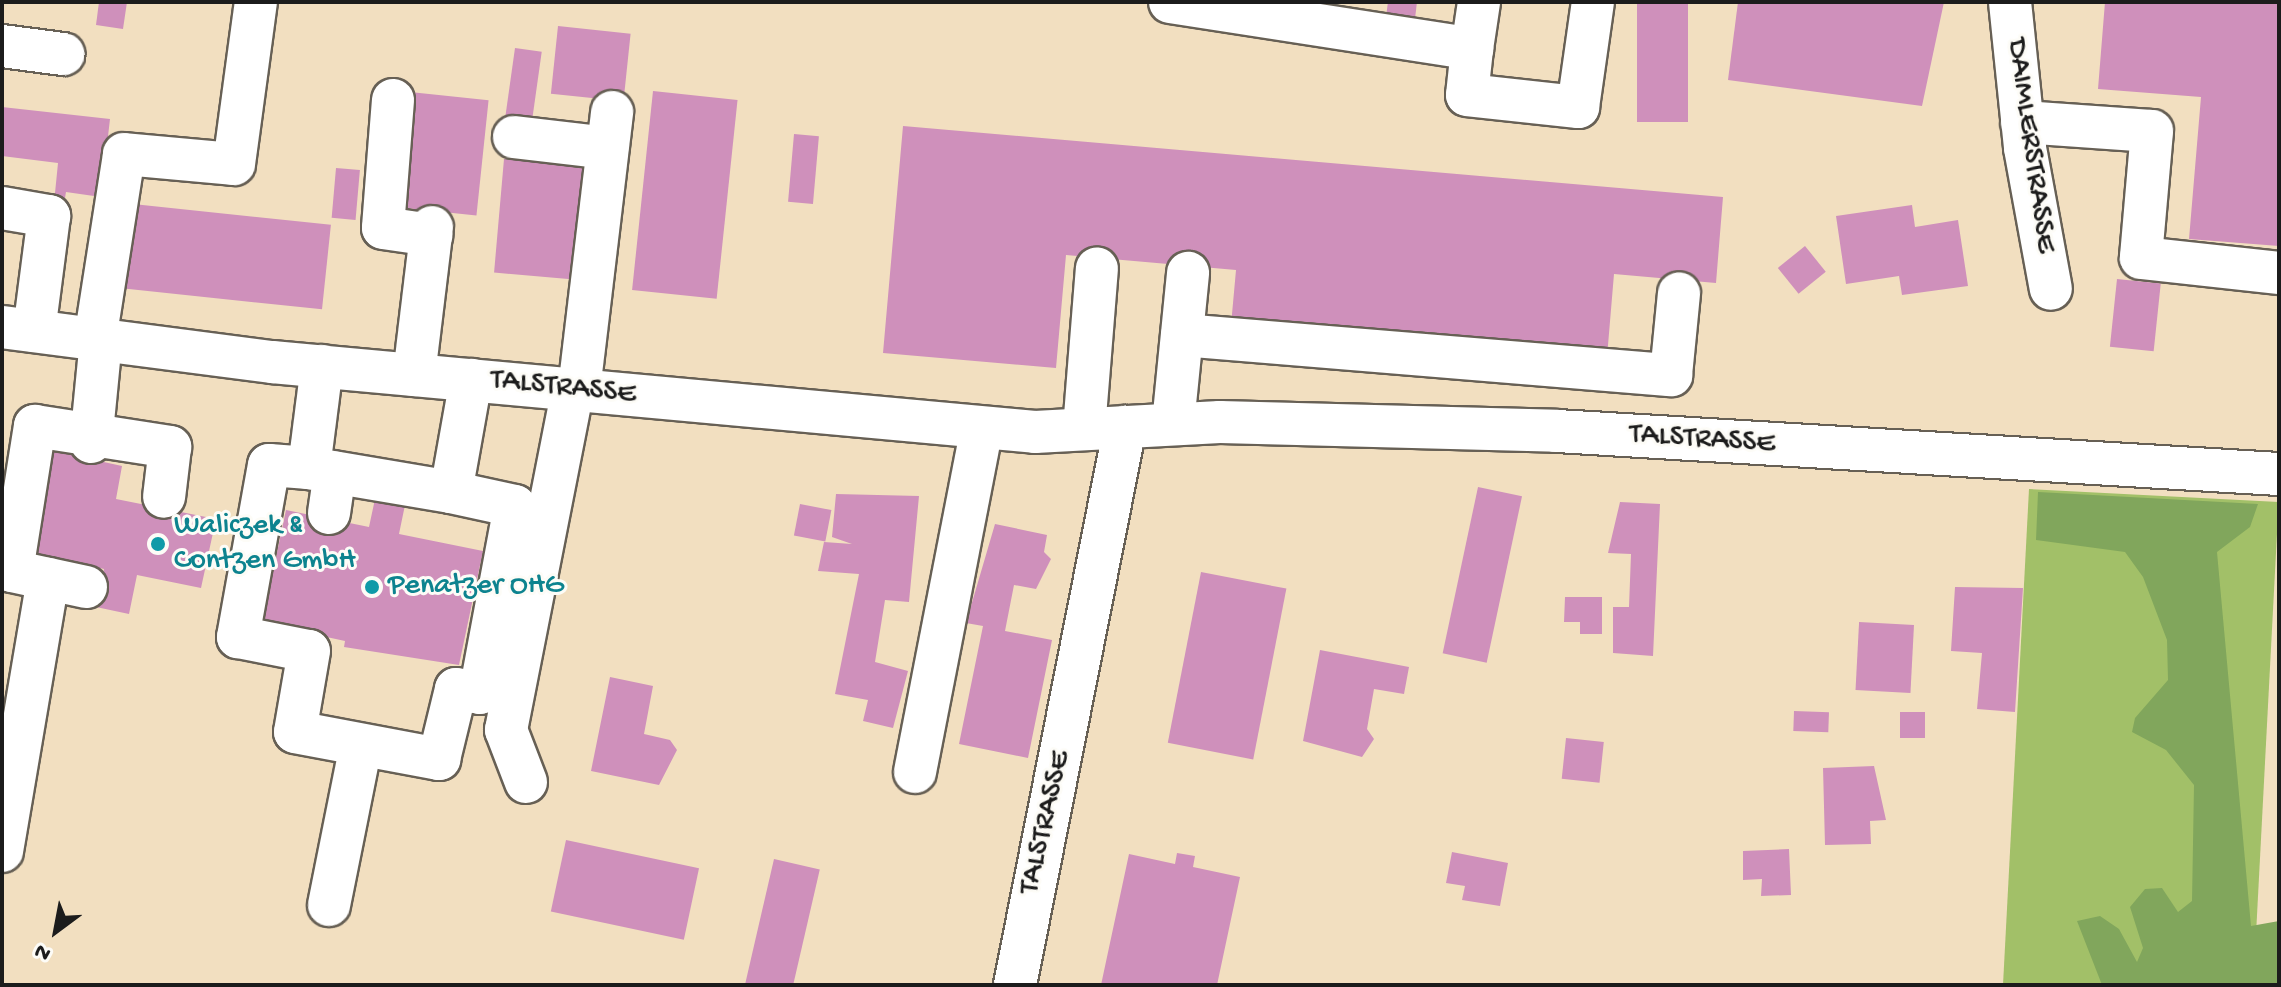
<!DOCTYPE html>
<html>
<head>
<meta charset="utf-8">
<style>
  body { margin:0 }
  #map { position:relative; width:2281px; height:987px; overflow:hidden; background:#f2dfc0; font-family:"Gochi Hand",sans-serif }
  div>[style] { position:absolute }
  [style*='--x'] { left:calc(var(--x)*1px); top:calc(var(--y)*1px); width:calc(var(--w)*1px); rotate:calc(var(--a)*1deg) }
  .green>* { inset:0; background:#a2c068; transform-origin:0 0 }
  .forest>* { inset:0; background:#81a65c }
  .building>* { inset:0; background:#cf90bb; transform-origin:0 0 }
  .roads { filter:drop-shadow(2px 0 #676055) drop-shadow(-2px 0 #676055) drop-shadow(0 2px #676055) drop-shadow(0 -2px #676055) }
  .minor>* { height:42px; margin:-21px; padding:0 21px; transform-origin:21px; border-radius:21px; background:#fff }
  .dots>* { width:22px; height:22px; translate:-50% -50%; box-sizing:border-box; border:4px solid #fdfcf7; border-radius:50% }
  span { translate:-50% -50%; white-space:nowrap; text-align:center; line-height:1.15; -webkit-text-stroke:6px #fdfcf7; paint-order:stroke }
  .street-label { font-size:30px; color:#1c1c1c }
  .culture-label { font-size:30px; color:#0d838f }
  .left { translate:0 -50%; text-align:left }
  .frame { position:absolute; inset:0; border:4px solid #1c1c1c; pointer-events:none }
  .north { position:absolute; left:16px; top:891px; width:80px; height:80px; -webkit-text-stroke:6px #fdfcf7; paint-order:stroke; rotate:212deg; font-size:22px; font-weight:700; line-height:32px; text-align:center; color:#1c1c1c }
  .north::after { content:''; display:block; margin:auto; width:28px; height:36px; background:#1c1c1c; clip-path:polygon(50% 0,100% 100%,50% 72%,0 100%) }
</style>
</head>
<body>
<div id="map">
  <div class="green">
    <i style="left:2029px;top:489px;width:250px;height:496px;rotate:3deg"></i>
  </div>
  <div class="forest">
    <i style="clip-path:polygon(2038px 492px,2258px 504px,2250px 527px,2217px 552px,2251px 926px,2279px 921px,2279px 985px,2102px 985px,2077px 921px,2100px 916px,2119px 929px,2137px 962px,2143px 948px,2130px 907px,2145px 889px,2162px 888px,2178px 912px,2192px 901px,2194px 785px,2166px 750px,2132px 732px,2135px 718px,2168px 680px,2167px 640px,2143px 577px,2125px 552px,2036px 540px)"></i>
  </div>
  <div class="building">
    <i style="clip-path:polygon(99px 2px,127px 2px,123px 29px,96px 25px)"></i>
    <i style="clip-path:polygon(1388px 2px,1417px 2px,1414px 27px,1385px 24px)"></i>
    <i style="left:1637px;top:2px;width:51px;height:120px"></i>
    <i style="clip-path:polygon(1738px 2px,1944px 2px,1922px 106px,1728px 80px)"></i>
    <i style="clip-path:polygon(2105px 2px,2279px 2px,2279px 246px,2189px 239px,2201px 97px,2098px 89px)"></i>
    <i style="left:558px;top:26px;width:73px;height:68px;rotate:6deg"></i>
    <i style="left:515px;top:48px;width:27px;height:71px;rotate:8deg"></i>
    <i style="left:653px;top:91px;width:85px;height:200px;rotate:6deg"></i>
    <i style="left:410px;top:92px;width:79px;height:116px;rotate:6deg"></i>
    <i style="clip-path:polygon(2px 107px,110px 119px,101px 197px,66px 192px,64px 204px,54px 203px,58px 163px,2px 156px)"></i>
    <i style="clip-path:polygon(903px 126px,1723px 197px,1716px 283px,1614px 274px,1607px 357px,1231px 325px,1236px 270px,1066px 255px,1056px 368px,883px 353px)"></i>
    <i style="left:794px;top:134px;width:25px;height:68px;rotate:5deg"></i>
    <i style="left:504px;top:159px;width:86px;height:114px;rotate:5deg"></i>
    <i style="left:336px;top:168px;width:24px;height:50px;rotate:5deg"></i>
    <i style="left:133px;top:204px;width:199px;height:85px;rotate:6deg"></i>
    <i style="clip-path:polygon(1912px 205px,1915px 227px,1958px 220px,1968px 286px,1902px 295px,1899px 276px,1846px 284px,1836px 216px)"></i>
    <i style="left:1805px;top:246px;width:33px;height:35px;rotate:51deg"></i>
    <i style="left:2117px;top:279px;width:44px;height:68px;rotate:6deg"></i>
    <i style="clip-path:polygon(53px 451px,122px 466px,116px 499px,216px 519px,201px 588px,137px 575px,129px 614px,96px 607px,104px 569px,32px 553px)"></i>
    <i style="left:1478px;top:487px;width:45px;height:170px;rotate:12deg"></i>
    <i style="clip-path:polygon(836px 494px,919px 496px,909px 602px,885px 600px,875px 662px,908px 671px,893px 728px,863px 721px,868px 700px,835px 694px,859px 574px,818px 571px,824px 542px,852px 544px,832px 537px)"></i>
    <i style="clip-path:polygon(375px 499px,405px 505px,399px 534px,483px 551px,459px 665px,344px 647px,345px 641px,262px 623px,286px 510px,369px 527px)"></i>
    <i style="clip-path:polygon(1620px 502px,1660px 504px,1653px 656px,1613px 653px,1613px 607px,1629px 607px,1631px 554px,1608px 553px)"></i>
    <i style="left:800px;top:504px;width:32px;height:32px;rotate:11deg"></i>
    <i style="clip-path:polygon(995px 524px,1047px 535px,1044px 552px,1051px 559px,1036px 589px,1014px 585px,1005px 631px,1052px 640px,1028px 758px,959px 744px,983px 626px,966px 623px)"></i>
    <i style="left:1201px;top:572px;width:87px;height:174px;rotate:11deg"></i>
    <i style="clip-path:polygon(1955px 587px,2023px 588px,2015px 712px,1977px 709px,1982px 653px,1951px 651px)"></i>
    <i style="clip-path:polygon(1565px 597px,1602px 597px,1602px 634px,1580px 634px,1580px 622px,1564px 622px)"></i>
    <i style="left:1914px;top:625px;width:68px;height:55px;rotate:93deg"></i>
    <i style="clip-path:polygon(1320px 650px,1409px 667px,1404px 694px,1374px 689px,1367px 729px,1374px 739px,1362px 757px,1303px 741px)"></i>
    <i style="clip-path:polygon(610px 677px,653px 686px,644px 734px,670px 740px,677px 750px,659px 785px,591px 771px)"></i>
    <i style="left:1794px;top:711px;width:35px;height:20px;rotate:2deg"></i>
    <i style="left:1900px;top:712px;width:25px;height:26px"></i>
    <i style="left:1566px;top:738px;width:38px;height:41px;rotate:6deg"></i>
    <i style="clip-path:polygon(1874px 766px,1886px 820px,1870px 821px,1871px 844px,1825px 845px,1823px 768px)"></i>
    <i style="left:566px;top:840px;width:136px;height:73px;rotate:12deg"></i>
    <i style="clip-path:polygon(1789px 849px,1791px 895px,1761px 896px,1762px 879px,1743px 880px,1743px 851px)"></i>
    <i style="clip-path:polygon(1452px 852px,1508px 863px,1500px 906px,1462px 900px,1465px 886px,1446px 883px)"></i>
    <i style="clip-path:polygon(1177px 853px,1195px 856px,1193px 867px,1240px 877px,1217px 985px,1101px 985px,1129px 854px,1175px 864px)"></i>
    <i style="left:774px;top:859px;width:47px;height:130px;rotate:13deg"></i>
  </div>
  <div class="roads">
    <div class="minor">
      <i style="--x:1170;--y:2;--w:306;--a:8.8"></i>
      <i style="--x:1472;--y:49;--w:48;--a:-81.5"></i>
      <i style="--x:2010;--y:2;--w:147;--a:84.1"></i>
      <i style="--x:2025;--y:148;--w:143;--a:79.6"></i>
      <i style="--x:2;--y:46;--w:62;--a:7.5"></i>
      <i style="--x:1472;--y:49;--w:46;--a:96.2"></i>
      <i style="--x:1467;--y:95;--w:112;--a:6.2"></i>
      <i style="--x:1578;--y:107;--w:106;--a:-81.9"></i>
      <i style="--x:393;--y:100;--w:128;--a:94.5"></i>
      <i style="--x:383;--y:228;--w:49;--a:8.3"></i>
      <i style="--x:2022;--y:122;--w:130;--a:4"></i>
      <i style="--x:2152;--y:131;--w:127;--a:95"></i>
      <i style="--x:2141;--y:258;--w:139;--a:6.2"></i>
      <i style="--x:514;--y:137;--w:94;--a:6.7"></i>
      <i style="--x:2;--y:208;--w:48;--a:9.7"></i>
      <i style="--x:49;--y:216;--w:116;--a:97.4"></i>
      <i style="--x:2;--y:327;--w:272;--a:7.4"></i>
      <i style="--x:272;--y:362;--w:766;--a:5.24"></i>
      <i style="--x:1035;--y:432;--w:185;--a:-3.1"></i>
      <i style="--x:1220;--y:422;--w:337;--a:1.5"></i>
      <i style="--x:1557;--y:431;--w:723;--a:3.41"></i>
      <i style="--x:1182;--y:335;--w:491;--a:4.7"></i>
      <i style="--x:1671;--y:375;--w:82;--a:-84.4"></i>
      <i style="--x:95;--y:340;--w:188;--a:-81.1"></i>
      <i style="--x:124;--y:154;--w:110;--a:5.2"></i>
      <i style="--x:234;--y:164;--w:163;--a:-82.3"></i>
      <i style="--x:322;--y:366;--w:103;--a:97.3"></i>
      <i style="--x:309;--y:468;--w:144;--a:9.6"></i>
      <i style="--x:451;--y:492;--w:114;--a:-79.9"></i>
      <i style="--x:414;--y:375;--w:149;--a:-83.1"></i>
      <i style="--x:579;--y:390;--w:280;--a:-83.2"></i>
      <i style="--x:1173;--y:424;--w:152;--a:-84.3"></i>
      <i style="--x:1084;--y:429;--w:161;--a:-85.4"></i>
      <i style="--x:91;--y:442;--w:102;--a:-84.4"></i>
      <i style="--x:309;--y:468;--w:40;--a:-175.7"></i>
      <i style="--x:269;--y:465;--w:175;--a:100.2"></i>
      <i style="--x:238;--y:637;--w:72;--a:11.2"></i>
      <i style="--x:309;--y:651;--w:82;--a:99.8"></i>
      <i style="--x:295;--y:732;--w:147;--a:10.6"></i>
      <i style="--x:439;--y:759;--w:72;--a:-76.3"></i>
      <i style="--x:456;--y:689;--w:24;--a:9"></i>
      <i style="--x:480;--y:693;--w:190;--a:-79.4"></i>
      <i style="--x:515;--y:506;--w:66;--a:-167.7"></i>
      <i style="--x:329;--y:513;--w:41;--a:-81.7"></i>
      <i style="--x:86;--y:587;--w:76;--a:-167.8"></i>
      <i style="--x:12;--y:571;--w:147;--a:-81"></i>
      <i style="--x:35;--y:426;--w:137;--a:8.8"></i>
      <i style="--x:170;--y:447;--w:50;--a:96.8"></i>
      <i style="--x:915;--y:772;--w:350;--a:-79"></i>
      <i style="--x:526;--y:782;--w:56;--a:-111"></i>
      <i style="--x:506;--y:730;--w:348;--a:-78.9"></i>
      <i style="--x:2;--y:851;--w:276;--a:-80.4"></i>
      <i style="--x:329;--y:905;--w:163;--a:-78.7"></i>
      <i style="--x:1015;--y:985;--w:569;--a:-78.85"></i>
    </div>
  </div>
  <div class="dots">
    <i style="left:158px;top:544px;background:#0f9aa8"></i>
    <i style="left:372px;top:587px;background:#0f9aa8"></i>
  </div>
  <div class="street-label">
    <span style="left:2029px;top:146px;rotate:82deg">DAIMLERSTRASSE</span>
    <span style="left:563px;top:389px;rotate:6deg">TALSTRASSE</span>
    <span style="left:1702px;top:441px;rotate:4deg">TALSTRASSE</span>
    <span style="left:1047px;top:823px;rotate:-77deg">TALSTRASSE</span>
  </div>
  <div class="culture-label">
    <span class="left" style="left:174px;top:544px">Waliczek &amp;<br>Contzen GmbH</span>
    <span class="left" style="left:388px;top:587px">Penatzer OHG</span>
  </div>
  <div class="frame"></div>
  <div class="north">N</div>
</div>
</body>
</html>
